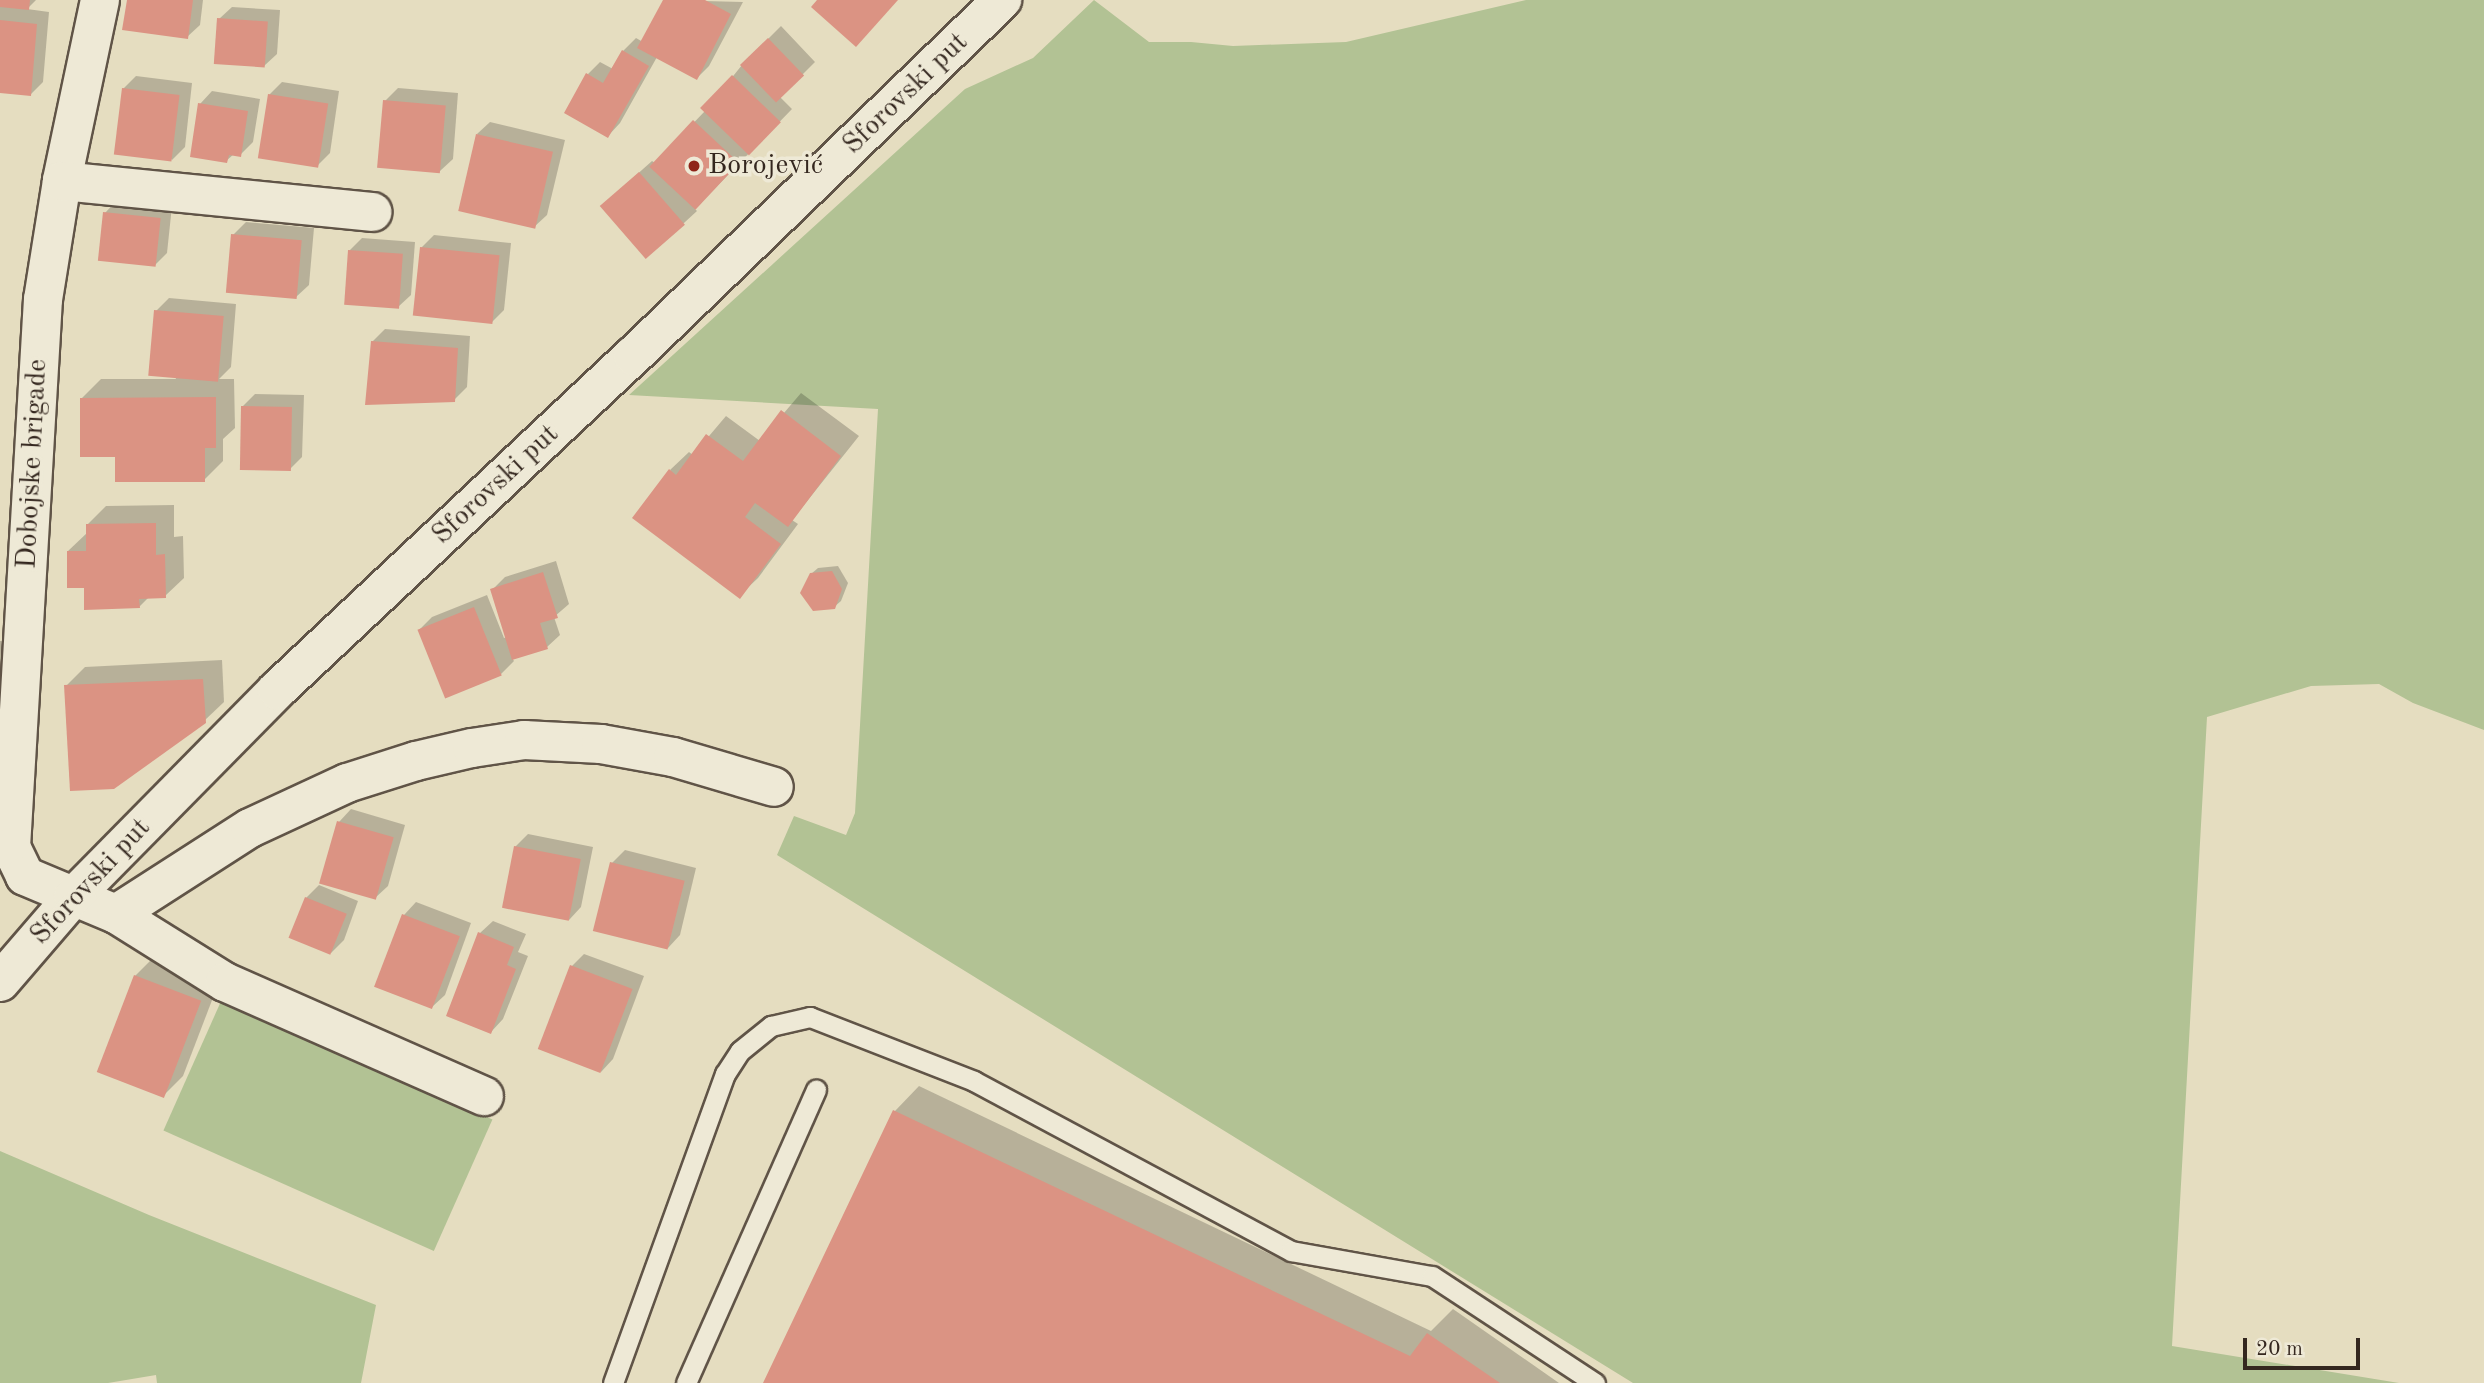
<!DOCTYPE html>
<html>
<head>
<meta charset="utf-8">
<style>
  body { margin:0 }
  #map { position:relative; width:2484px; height:1383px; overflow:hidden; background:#e5ddc0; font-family:"Old Standard TT",serif }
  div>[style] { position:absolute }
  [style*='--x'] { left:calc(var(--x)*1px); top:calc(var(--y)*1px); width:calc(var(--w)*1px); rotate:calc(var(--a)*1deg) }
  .green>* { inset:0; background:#b2c294; transform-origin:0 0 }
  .shadow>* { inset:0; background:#0003 }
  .building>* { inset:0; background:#db9383; transform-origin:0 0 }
  .roads { filter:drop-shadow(2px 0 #605447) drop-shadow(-2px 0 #605447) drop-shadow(0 2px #605447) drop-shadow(0 -2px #605447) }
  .lane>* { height:19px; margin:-9.5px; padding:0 9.5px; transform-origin:9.5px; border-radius:9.5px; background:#eee9d6 }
  .street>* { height:38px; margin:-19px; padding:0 19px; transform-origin:19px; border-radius:19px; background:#eee9d6 }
  .secondary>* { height:38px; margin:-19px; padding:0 19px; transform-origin:19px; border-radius:19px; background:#eee9d6 }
  .dots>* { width:19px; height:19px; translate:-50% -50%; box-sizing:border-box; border:4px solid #eee9d6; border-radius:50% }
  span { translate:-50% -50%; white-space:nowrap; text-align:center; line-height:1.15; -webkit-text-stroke:7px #eee9d6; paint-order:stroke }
  .street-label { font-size:28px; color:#34271f }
  .poi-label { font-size:28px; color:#34271f }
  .left { translate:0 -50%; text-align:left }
  .scale { position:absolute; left:2243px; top:1338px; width:117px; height:32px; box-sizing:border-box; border:4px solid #34271f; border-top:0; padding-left:9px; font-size:21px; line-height:24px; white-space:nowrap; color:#34271f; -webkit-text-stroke:5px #eee9d6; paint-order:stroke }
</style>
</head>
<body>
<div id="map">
  <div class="green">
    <i style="clip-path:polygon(1094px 0,1149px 42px,1191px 42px,1233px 46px,1346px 42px,1526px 0,2484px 0,2484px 730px,2413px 703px,2379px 684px,2311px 686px,2207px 717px,2172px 1346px,2399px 1383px,1633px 1383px,777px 855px,794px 816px,846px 835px,855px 813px,878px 409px,629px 395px,965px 89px,1033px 58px)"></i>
    <i style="left:222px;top:999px;width:296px;height:144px;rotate:24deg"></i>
    <i style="clip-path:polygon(0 1151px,149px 1215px,376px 1305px,361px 1383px,157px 1383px,156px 1375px,108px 1383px,0 1383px)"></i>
  </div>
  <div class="shadow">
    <i style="clip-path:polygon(0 0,36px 0,27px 9px,49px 12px,43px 82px,30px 95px,0 92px)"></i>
    <i style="clip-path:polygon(128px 0,203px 0,200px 25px,187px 37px)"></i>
    <i style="clip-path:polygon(665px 0,743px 2px,709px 66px,697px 78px,657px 57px,620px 123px,608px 136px,588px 74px,600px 62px,613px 69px,623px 51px,636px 38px,643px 42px)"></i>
    <i style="clip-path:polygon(232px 7px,280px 10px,277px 54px,264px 66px,219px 19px)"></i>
    <i style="clip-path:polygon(781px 26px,815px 62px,780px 97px,792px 109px,695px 209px,697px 211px,647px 257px,615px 194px,652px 161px,655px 163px,705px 111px,742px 65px)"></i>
    <i style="clip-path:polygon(136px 76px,192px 83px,185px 147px,172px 160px,123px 89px)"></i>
    <i style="clip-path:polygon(282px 82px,339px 91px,330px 153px,317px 166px,269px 95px)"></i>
    <i style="clip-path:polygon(398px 88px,458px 93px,453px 159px,440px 171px,385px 101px)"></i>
    <i style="clip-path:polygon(212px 91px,260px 99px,253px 142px,240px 155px,234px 154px,226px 161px,200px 104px)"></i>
    <i style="clip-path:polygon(490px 122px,565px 140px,547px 215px,534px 227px,477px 134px)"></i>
    <i style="clip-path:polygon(117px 200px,172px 206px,167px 253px,155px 265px,105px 213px)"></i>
    <i style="clip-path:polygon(246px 222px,314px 228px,309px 285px,296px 297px,233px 235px)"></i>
    <i style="clip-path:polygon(434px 235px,511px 243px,504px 310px,491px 323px,421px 248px)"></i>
    <i style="clip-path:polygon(362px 238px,415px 242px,411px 295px,398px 307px,349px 251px)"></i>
    <i style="clip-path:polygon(169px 298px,236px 304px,231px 367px,219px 379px,234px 379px,235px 428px,223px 439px,223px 461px,204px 480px,117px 455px,82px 398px,101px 379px,176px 379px,156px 311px)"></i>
    <i style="clip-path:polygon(385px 329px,470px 336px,467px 387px,454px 400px,372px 342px)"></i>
    <i style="clip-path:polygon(801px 393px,859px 436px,792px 520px,798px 524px,758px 578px,739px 596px,670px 470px,689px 452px,693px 455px,726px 416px,760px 441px)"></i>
    <i style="clip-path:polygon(255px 394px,304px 395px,302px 457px,289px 470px,242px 407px)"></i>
    <i style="clip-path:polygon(174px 505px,174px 537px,183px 536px,184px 578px,165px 596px,149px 597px,139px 607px,86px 586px,68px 551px,88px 532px,87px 525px,106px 506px)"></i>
    <i style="clip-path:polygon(556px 561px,569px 604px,554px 617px,560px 635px,547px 647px,512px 658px,514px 661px,501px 674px,419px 630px,432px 617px,487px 595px,504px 638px,507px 637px,492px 590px,505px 577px)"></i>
    <i style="clip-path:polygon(838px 566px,848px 583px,841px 601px,834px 607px,811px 574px,818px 568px)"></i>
    <i style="clip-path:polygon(0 641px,3px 641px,0 687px)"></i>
    <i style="clip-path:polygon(222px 660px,224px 702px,204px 721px,66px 686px,85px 667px)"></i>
    <i style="clip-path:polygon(351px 809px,405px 825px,388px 886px,375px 898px,339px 822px)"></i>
    <i style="clip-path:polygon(528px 834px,593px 847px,581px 907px,569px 920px,515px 847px)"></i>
    <i style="clip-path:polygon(625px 850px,696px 868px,680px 935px,668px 948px,612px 863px)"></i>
    <i style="clip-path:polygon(319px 885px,358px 901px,344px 940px,331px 953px,306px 898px)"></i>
    <i style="clip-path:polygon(416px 902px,471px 923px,445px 995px,432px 1007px,404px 915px)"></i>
    <i style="clip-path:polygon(493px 921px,526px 934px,518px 952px,528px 956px,503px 1019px,491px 1032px,480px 933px)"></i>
    <i style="clip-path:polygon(584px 954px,644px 976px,613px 1059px,601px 1072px,572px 966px)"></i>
    <i style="clip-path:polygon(154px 957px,219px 982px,183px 1076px,164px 1095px,135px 976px)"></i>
    <i style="clip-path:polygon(919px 1086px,1431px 1331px,1453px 1309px,1559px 1383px,765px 1383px,895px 1111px)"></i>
  </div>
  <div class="building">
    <i style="clip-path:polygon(0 0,30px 0,29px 10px,0 7px)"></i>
    <i style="clip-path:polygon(127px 0,193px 0,188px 39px,122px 30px)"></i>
    <i style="clip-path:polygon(663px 0,705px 0,731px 14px,697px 80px,637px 48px)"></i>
    <i style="clip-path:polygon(817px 0,898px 0,856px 47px,811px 7px)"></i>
    <i style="left:217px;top:18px;width:51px;height:46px;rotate:4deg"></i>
    <i style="clip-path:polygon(0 20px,37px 24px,31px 96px,0 93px)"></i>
    <i style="left:768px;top:38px;width:52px;height:39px;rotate:46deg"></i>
    <i style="clip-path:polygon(622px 50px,649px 66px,608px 138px,564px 113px,586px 73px,603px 83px)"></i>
    <i style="left:732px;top:75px;width:68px;height:46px;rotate:44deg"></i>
    <i style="left:122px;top:88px;width:58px;height:67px;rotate:7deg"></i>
    <i style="left:268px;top:94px;width:61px;height:65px;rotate:9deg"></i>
    <i style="left:383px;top:100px;width:63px;height:68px;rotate:5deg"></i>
    <i style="clip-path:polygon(198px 103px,248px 111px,241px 157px,229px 155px,227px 163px,190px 157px)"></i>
    <i style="left:693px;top:120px;width:63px;height:64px;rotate:43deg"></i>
    <i style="left:476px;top:134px;width:79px;height:79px;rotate:13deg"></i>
    <i style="left:639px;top:172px;width:70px;height:52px;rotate:49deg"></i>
    <i style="left:103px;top:212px;width:58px;height:49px;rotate:6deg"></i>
    <i style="left:231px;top:234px;width:71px;height:59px;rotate:5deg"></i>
    <i style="left:420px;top:247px;width:80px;height:69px;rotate:6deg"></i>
    <i style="left:348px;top:250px;width:55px;height:55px;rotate:4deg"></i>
    <i style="left:154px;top:310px;width:70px;height:66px;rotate:5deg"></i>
    <i style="clip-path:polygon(371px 341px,458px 348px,455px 402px,365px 405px)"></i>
    <i style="clip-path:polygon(216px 397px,216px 448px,205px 448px,205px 482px,115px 482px,115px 457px,80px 457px,80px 398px)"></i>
    <i style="left:241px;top:406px;width:51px;height:64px;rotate:1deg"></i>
    <i style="clip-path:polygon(781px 410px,841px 456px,788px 527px,755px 503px,745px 517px,781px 544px,740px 599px,632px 518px,669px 469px,676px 475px,706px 434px,743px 461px)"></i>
    <i style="clip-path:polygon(156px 523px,156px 555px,165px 554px,166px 598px,139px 599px,140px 608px,84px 610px,84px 588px,67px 588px,67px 551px,86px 551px,86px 524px)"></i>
    <i style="clip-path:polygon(832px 571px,842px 589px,835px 609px,813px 611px,800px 593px,810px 573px)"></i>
    <i style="clip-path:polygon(543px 572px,558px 618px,540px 623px,548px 649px,512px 660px,490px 589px)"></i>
    <i style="left:474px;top:607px;width:74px;height:61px;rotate:68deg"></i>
    <i style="clip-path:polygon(203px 679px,206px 723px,114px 789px,70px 791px,64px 685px)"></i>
    <i style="left:337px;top:821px;width:59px;height:65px;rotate:16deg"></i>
    <i style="left:514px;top:846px;width:68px;height:63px;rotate:11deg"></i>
    <i style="left:610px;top:862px;width:77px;height:71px;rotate:14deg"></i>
    <i style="left:305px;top:897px;width:45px;height:44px;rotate:22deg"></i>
    <i style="left:402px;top:914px;width:62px;height:78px;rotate:21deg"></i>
    <i style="clip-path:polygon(478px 932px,514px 947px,507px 965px,516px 969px,491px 1034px,446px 1016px)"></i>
    <i style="left:570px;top:965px;width:67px;height:90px;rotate:21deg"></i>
    <i style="left:134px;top:975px;width:72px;height:104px;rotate:21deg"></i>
    <i style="clip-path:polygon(893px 1110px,1410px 1356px,1427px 1333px,1500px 1383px,763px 1383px)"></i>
  </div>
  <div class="roads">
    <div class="lane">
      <i style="--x:613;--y:1383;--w:329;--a:-70.1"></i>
      <i style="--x:725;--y:1074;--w:27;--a:-57"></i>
      <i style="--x:740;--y:1051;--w:40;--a:-39"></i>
      <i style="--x:771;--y:1026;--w:40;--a:-13"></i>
      <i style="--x:810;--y:1017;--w:176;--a:21.3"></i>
      <i style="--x:974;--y:1081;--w:360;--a:28.2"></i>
      <i style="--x:1291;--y:1251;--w:143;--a:10.1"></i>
      <i style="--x:1432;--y:1276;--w:195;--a:33.3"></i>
      <i style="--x:686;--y:1383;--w:321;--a:-66.1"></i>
    </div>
    <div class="street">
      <i style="--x:100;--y:0;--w:185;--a:101.9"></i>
      <i style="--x:62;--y:181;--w:120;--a:99.1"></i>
      <i style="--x:43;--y:299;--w:549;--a:93.34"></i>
      <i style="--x:11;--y:847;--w:32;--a:64"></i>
      <i style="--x:25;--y:876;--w:99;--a:22.7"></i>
      <i style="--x:116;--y:914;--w:128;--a:32"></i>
      <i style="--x:225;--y:982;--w:283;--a:23.8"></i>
      <i style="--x:62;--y:181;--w:312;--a:5.7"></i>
      <i style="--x:116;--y:914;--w:159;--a:-32.7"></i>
      <i style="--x:250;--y:828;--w:107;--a:-24.9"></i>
      <i style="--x:347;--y:783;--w:72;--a:-17.7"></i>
      <i style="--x:416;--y:761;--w:57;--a:-13.1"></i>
      <i style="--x:472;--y:748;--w:53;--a:-8.7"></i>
      <i style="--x:524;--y:740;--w:77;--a:3"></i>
      <i style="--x:601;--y:744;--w:73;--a:10.2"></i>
      <i style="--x:673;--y:757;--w:105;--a:16.5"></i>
    </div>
    <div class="secondary">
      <i style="--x:0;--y:982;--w:112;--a:-49.3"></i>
      <i style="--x:73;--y:897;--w:291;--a:-45.4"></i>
      <i style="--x:277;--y:690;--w:488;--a:-43.2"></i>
      <i style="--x:633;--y:356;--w:513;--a:-43.97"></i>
    </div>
  </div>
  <div class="dots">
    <i style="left:694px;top:166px;background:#8f2418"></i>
  </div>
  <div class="street-label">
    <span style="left:906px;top:94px;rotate:-44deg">Sforovski put</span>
    <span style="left:33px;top:464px;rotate:-87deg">Dobojske brigade</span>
    <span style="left:496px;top:485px;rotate:-43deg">Sforovski put</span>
    <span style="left:91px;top:882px;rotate:-47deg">Sforovski put</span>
  </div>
  <div class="poi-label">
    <span class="left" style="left:708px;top:166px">Borojević</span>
  </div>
  <div class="scale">20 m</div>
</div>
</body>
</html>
